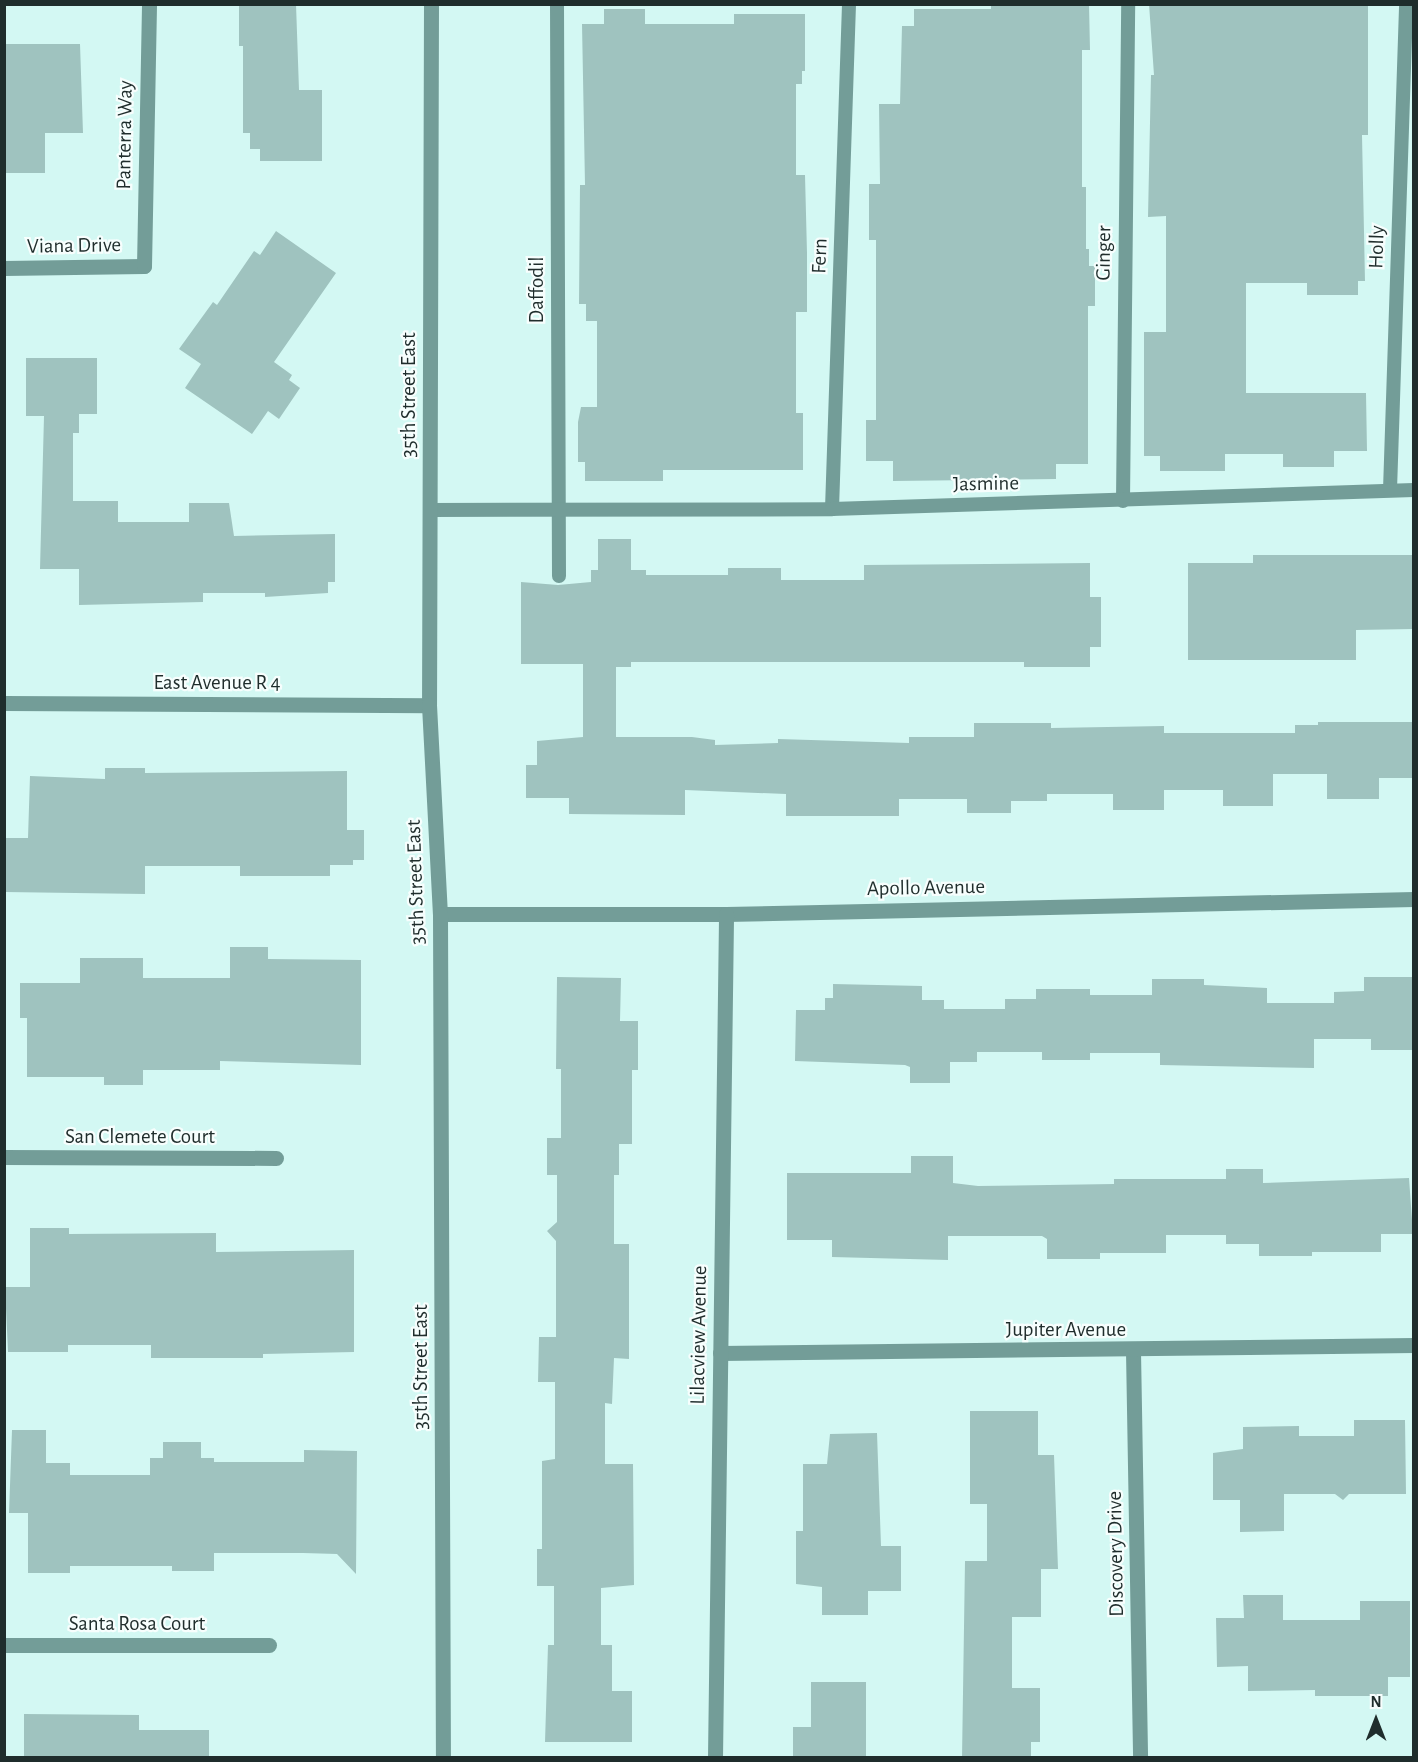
<!DOCTYPE html>
<html>
<head>
<meta charset="utf-8">
<style>
  body { margin:0 }
  #map { position:relative; width:1418px; height:1762px; overflow:hidden; background:#d3f8f3; font-family:"Alegreya Sans",sans-serif }
  div>[style] { position:absolute }
  [style*='--x'] { left:calc(var(--x)*1px); top:calc(var(--y)*1px); width:calc(var(--w)*1px); rotate:calc(var(--a)*1deg) }
  .building>* { inset:0; background:#9fc3bf }
  .service>* { height:14px; margin:-7px; padding:0 7px; transform-origin:7px; border-radius:7px; background:#739d98 }
  .minor>* { height:15px; margin:-7.5px; padding:0 7.5px; transform-origin:7.5px; border-radius:7.5px; background:#739d98 }
  .tertiary>* { height:15px; margin:-7.5px; padding:0 7.5px; transform-origin:7.5px; border-radius:7.5px; background:#739d98 }
  span { translate:-50% -50%; white-space:nowrap; text-align:center; line-height:1.15; -webkit-text-stroke:4.5px #f7fefd; paint-order:stroke }
  .street-label { font-size:21px; color:#1f2d2c }
  .frame { position:absolute; inset:0; border:6px solid #1f2d2c; pointer-events:none }
  .north { position:absolute; left:1346px; top:1690px; width:60px; height:60px; -webkit-text-stroke:4px #f7fefd; paint-order:stroke; rotate:0deg; font-size:16px; font-weight:700; line-height:24px; text-align:center; color:#1f2d2c }
  .north::after { content:''; display:block; margin:auto; width:21px; height:27px; background:#1f2d2c; clip-path:polygon(50% 0,100% 100%,50% 72%,0 100%) }
</style>
</head>
<body>
<div id="map">
  <div class="building">
    <i style="clip-path:polygon(239px 4px,296px 4px,299px 90px,322px 90px,322px 161px,260px 161px,260px 149px,250px 149px,250px 133px,243px 133px,243px 46px,239px 46px)"></i>
    <i style="clip-path:polygon(991px 4px,1089px 4px,1090px 50px,1082px 50px,1082px 187px,1086px 187px,1086px 249px,1089px 249px,1089px 266px,1095px 266px,1095px 306px,1088px 306px,1088px 464px,1056px 464px,1056px 479px,893px 481px,893px 461px,866px 461px,866px 420px,876px 420px,876px 240px,869px 240px,869px 184px,880px 184px,879px 104px,900px 104px,902px 26px,914px 26px,914px 9px,991px 9px)"></i>
    <i style="clip-path:polygon(1149px 4px,1368px 4px,1368px 135px,1362px 135px,1365px 281px,1358px 281px,1358px 295px,1307px 295px,1307px 283px,1246px 283px,1246px 393px,1366px 393px,1367px 451px,1334px 451px,1334px 467px,1283px 467px,1283px 454px,1225px 454px,1225px 471px,1160px 471px,1160px 456px,1144px 456px,1144px 332px,1166px 332px,1166px 216px,1148px 217px,1151px 75px,1154px 75px)"></i>
    <i style="clip-path:polygon(604px 9px,645px 9px,645px 24px,734px 24px,734px 14px,805px 14px,805px 71px,802px 71px,802px 84px,796px 84px,796px 175px,805px 175px,807px 253px,807px 312px,796px 312px,796px 413px,803px 413px,803px 470px,663px 470px,663px 481px,585px 481px,585px 462px,578px 462px,578px 422px,581px 407px,597px 407px,597px 321px,586px 321px,586px 304px,579px 304px,580px 185px,585px 185px,582px 24px,604px 24px)"></i>
    <i style="clip-path:polygon(4px 44px,80px 44px,83px 133px,45px 133px,45px 173px,4px 173px)"></i>
    <i style="clip-path:polygon(276px 231px,336px 273px,274px 362px,292px 375px,289px 380px,300px 388px,279px 419px,268px 411px,252px 434px,185px 388px,201px 364px,179px 349px,213px 302px,217px 305px,254px 251px,260px 255px)"></i>
    <i style="clip-path:polygon(26px 358px,97px 358px,97px 414px,79px 414px,79px 433px,73px 433px,73px 501px,118px 501px,118px 522px,189px 522px,189px 503px,229px 503px,234px 536px,335px 534px,335px 582px,328px 582px,328px 593px,265px 597px,265px 593px,203px 593px,203px 602px,79px 605px,79px 569px,40px 569px,44px 416px,26px 416px)"></i>
    <i style="clip-path:polygon(598px 539px,631px 539px,631px 570px,646px 570px,646px 575px,728px 575px,728px 568px,781px 568px,781px 580px,864px 580px,864px 565px,1090px 563px,1090px 597px,1101px 597px,1101px 647px,1090px 647px,1090px 667px,1024px 667px,1024px 662px,631px 662px,631px 667px,616px 667px,616px 737px,692px 737px,715px 740px,715px 745px,778px 743px,778px 739px,909px 743px,909px 737px,974px 737px,974px 723px,1051px 723px,1051px 728px,1164px 726px,1164px 733px,1295px 733px,1295px 725px,1318px 725px,1318px 722px,1413px 722px,1413px 778px,1379px 778px,1379px 799px,1327px 799px,1327px 774px,1273px 774px,1273px 806px,1223px 806px,1223px 790px,1164px 790px,1164px 810px,1113px 810px,1113px 794px,1047px 794px,1047px 801px,1011px 801px,1011px 813px,967px 813px,967px 799px,899px 799px,899px 816px,786px 816px,786px 794px,685px 790px,685px 815px,569px 814px,569px 798px,526px 798px,526px 765px,537px 765px,537px 741px,583px 737px,583px 664px,521px 664px,521px 582px,558px 585px,591px 582px,591px 570px,598px 570px)"></i>
    <i style="clip-path:polygon(1253px 555px,1413px 555px,1413px 629px,1356px 630px,1356px 660px,1188px 660px,1188px 563px,1253px 563px)"></i>
    <i style="clip-path:polygon(105px 768px,145px 768px,145px 773px,347px 771px,347px 830px,364px 830px,364px 860px,353px 860px,353px 865px,330px 865px,330px 876px,240px 876px,240px 866px,145px 866px,145px 894px,5px 892px,5px 838px,28px 838px,30px 776px,105px 779px)"></i>
    <i style="clip-path:polygon(230px 947px,268px 947px,268px 959px,361px 960px,361px 1065px,220px 1061px,220px 1070px,143px 1070px,143px 1085px,104px 1085px,104px 1077px,27px 1077px,27px 1018px,20px 1018px,20px 983px,80px 983px,80px 958px,143px 958px,143px 978px,230px 978px)"></i>
    <i style="clip-path:polygon(557px 977px,621px 978px,620px 1021px,638px 1021px,638px 1070px,632px 1070px,632px 1144px,619px 1144px,619px 1175px,614px 1175px,614px 1244px,629px 1244px,629px 1359px,614px 1358px,612px 1404px,605px 1403px,605px 1464px,633px 1464px,634px 1585px,601px 1588px,601px 1645px,612px 1645px,612px 1691px,632px 1691px,632px 1742px,545px 1742px,548px 1645px,554px 1645px,554px 1586px,537px 1586px,537px 1549px,542px 1549px,542px 1461px,555px 1459px,555px 1382px,538px 1382px,539px 1337px,556px 1337px,556px 1241px,547px 1231px,557px 1222px,557px 1175px,547px 1175px,547px 1138px,561px 1138px,561px 1069px,556px 1069px)"></i>
    <i style="clip-path:polygon(1364px 977px,1413px 977px,1413px 1050px,1371px 1050px,1371px 1039px,1314px 1039px,1314px 1068px,1160px 1065px,1160px 1053px,1090px 1053px,1090px 1060px,1042px 1060px,1042px 1052px,977px 1052px,977px 1062px,950px 1062px,950px 1083px,910px 1083px,910px 1067px,905px 1065px,795px 1061px,796px 1010px,825px 1010px,825px 998px,833px 998px,833px 984px,922px 986px,922px 1000px,944px 1000px,944px 1009px,1005px 1009px,1005px 999px,1036px 999px,1036px 989px,1090px 989px,1090px 995px,1152px 995px,1152px 979px,1204px 979px,1204px 985px,1267px 988px,1267px 1003px,1334px 1003px,1334px 992px,1364px 991px)"></i>
    <i style="clip-path:polygon(911px 1156px,953px 1156px,953px 1183px,978px 1186px,1114px 1184px,1114px 1179px,1226px 1179px,1226px 1169px,1263px 1169px,1263px 1183px,1409px 1178px,1413px 1234px,1381px 1234px,1381px 1252px,1312px 1252px,1312px 1256px,1259px 1256px,1259px 1244px,1226px 1244px,1226px 1235px,1166px 1235px,1166px 1253px,1100px 1253px,1100px 1259px,1047px 1259px,1047px 1239px,1042px 1236px,948px 1236px,948px 1260px,832px 1257px,832px 1240px,787px 1240px,787px 1173px,911px 1173px)"></i>
    <i style="clip-path:polygon(30px 1228px,69px 1228px,69px 1234px,216px 1233px,216px 1252px,354px 1250px,354px 1352px,263px 1354px,263px 1358px,151px 1358px,151px 1345px,68px 1345px,68px 1352px,8px 1352px,5px 1287px,30px 1287px)"></i>
    <i style="clip-path:polygon(970px 1411px,1038px 1411px,1038px 1455px,1054px 1455px,1058px 1569px,1041px 1569px,1041px 1617px,1012px 1617px,1012px 1688px,1040px 1688px,1040px 1742px,1031px 1742px,1031px 1758px,962px 1758px,965px 1561px,987px 1561px,987px 1504px,970px 1504px)"></i>
    <i style="clip-path:polygon(1354px 1420px,1405px 1420px,1406px 1494px,1349px 1494px,1343px 1500px,1335px 1494px,1284px 1494px,1284px 1531px,1240px 1532px,1240px 1500px,1213px 1500px,1213px 1453px,1243px 1449px,1243px 1427px,1299px 1426px,1299px 1436px,1354px 1436px)"></i>
    <i style="clip-path:polygon(12px 1430px,46px 1430px,46px 1463px,70px 1463px,70px 1475px,150px 1475px,150px 1458px,163px 1458px,163px 1442px,201px 1442px,201px 1458px,214px 1458px,214px 1462px,304px 1462px,304px 1450px,357px 1451px,356px 1574px,337px 1554px,303px 1553px,214px 1553px,214px 1571px,172px 1571px,172px 1566px,70px 1566px,70px 1573px,28px 1573px,28px 1513px,9px 1513px)"></i>
    <i style="clip-path:polygon(877px 1433px,881px 1546px,901px 1546px,901px 1591px,868px 1591px,868px 1615px,822px 1615px,822px 1587px,796px 1584px,796px 1531px,803px 1531px,803px 1464px,827px 1464px,830px 1434px)"></i>
    <i style="clip-path:polygon(1243px 1595px,1283px 1595px,1283px 1620px,1360px 1620px,1360px 1601px,1410px 1601px,1410px 1677px,1388px 1677px,1388px 1696px,1315px 1696px,1315px 1690px,1248px 1691px,1248px 1666px,1217px 1667px,1216px 1618px,1244px 1618px)"></i>
    <i style="clip-path:polygon(811px 1682px,866px 1682px,866px 1758px,793px 1758px,793px 1727px,811px 1727px)"></i>
    <i style="clip-path:polygon(24px 1714px,139px 1715px,139px 1730px,209px 1730px,209px 1758px,24px 1756px)"></i>
  </div>
  <div class="service">
    <i style="--x:557;--y:4;--w:572;--a:89.8"></i>
    <i style="--x:1390;--y:490;--w:486;--a:-88.1"></i>
    <i style="--x:1123;--y:501;--w:497;--a:-89.4"></i>
    <i style="--x:832;--y:509;--w:505;--a:-88.07"></i>
    <i style="--x:430;--y:510;--w:402;--a:-0.1"></i>
    <i style="--x:832;--y:509;--w:582;--a:-1.87"></i>
  </div>
  <div class="minor">
    <i style="--x:4;--y:268;--w:140;--a:-0.8"></i>
    <i style="--x:144;--y:266;--w:262;--a:-88.9"></i>
    <i style="--x:4;--y:703;--w:425;--a:0.3"></i>
    <i style="--x:440;--y:914;--w:286;--a:0"></i>
    <i style="--x:726;--y:914;--w:688;--a:-1.25"></i>
    <i style="--x:4;--y:1157;--w:272;--a:0.2"></i>
    <i style="--x:1133;--y:1351;--w:407;--a:89"></i>
    <i style="--x:720;--y:1353;--w:694;--a:-0.66"></i>
    <i style="--x:4;--y:1645;--w:265;--a:0"></i>
    <i style="--x:715;--y:1758;--w:844;--a:-89.25"></i>
  </div>
  <div class="tertiary">
    <i style="--x:431;--y:4;--w:701;--a:90.16"></i>
    <i style="--x:429;--y:705;--w:209;--a:87"></i>
    <i style="--x:440;--y:914;--w:844;--a:89.8"></i>
  </div>
  <div class="street-label">
    <span style="left:125px;top:135px;rotate:-89deg">Panterra Way</span>
    <span style="left:74px;top:246px;rotate:-1deg">Viana Drive</span>
    <span style="left:1377px;top:247px;rotate:-88deg">Holly</span>
    <span style="left:1104px;top:253px;rotate:-89deg">Ginger</span>
    <span style="left:820px;top:256px;rotate:-88deg">Fern</span>
    <span style="left:537px;top:290px;rotate:-90deg">Daffodil</span>
    <span style="left:409px;top:395px;rotate:-90deg">35th Street East</span>
    <span style="left:986px;top:484px;rotate:-1deg">Jasmine</span>
    <span style="left:217px;top:683px">East Avenue R 4</span>
    <span style="left:416px;top:882px;rotate:-92deg">35th Street East</span>
    <span style="left:926px;top:888px;rotate:-1deg">Apollo Avenue</span>
    <span style="left:140px;top:1137px">San Clemete Court</span>
    <span style="left:1066px;top:1330px">Jupiter Avenue</span>
    <span style="left:699px;top:1335px;rotate:-89deg">Lilacview Avenue</span>
    <span style="left:421px;top:1367px;rotate:-90deg">35th Street East</span>
    <span style="left:1116px;top:1554px;rotate:-91deg">Discovery Drive</span>
    <span style="left:137px;top:1624px">Santa Rosa Court</span>
  </div>
  <div class="frame"></div>
  <div class="north">N</div>
</div>
</body>
</html>
